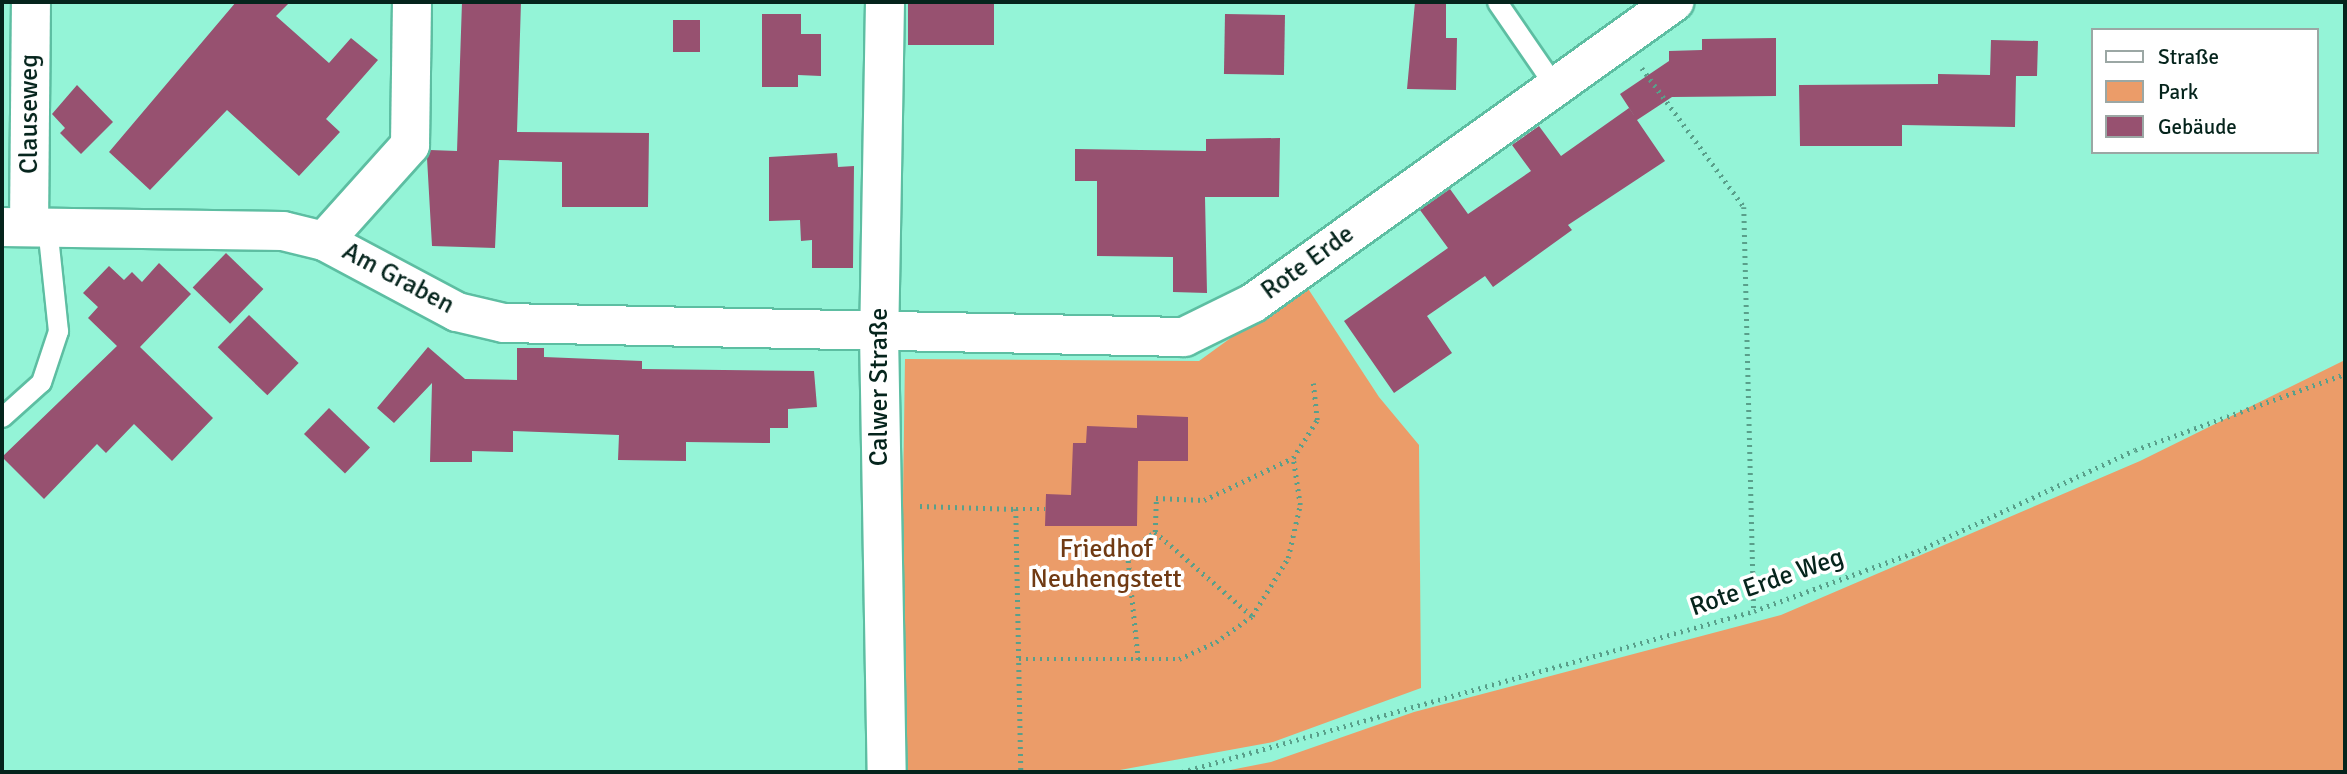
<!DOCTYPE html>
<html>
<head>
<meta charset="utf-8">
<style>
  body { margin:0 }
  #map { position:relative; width:2347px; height:774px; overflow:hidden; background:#94f4d7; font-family:Signika,sans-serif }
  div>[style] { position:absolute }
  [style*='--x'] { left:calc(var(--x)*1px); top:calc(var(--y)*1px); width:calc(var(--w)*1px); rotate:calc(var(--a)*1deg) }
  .green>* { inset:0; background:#eb9c69 }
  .building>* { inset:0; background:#975170; transform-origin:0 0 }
  .path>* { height:4.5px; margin-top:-2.25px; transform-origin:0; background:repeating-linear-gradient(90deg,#599f8a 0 2px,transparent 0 7px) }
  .roads { filter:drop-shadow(2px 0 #5dbea2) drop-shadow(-2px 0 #5dbea2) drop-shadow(0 2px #5dbea2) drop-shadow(0 -2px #5dbea2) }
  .lane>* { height:19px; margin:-9.5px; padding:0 9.5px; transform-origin:9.5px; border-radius:9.5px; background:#fff }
  .street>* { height:38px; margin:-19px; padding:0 19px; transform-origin:19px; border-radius:19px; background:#fff }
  span { translate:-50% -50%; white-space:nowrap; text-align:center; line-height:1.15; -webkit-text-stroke:7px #fff; paint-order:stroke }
  .street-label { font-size:26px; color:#05241c }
  .park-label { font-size:26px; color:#703a13 }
  .frame { position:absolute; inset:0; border:4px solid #05241c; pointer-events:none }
  .legend { position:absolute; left:2091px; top:28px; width:228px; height:126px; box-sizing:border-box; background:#fff; border:2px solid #9ba7a4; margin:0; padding:9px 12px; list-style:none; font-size:21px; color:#05241c }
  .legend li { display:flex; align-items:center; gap:14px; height:35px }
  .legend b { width:35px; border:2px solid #9ba7a4 }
</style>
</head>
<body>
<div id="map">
  <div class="green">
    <i style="clip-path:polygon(1305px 284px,1379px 397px,1419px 445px,1421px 688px,1273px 742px,1109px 772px,899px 772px,905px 359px,1199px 361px)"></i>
    <i style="clip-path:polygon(2345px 360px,2345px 772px,1220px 772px,1271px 762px,1414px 712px,1781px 615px,2140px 461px)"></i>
  </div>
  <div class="building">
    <i style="clip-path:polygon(236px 2px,290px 2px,276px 16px,329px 63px,351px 38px,378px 60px,326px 119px,340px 132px,299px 176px,227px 110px,150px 190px,109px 152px)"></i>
    <i style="clip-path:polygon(462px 2px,521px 2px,517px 132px,649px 133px,648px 207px,562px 207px,562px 162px,499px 160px,495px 248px,432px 246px,427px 158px,430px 150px,457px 151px)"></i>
    <i style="left:908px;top:2px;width:86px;height:43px"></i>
    <i style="clip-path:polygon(1415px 2px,1446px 2px,1446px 38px,1457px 38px,1456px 90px,1407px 89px)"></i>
    <i style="clip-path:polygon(762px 14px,801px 14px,801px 34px,821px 34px,821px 76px,798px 75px,798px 87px,762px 87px)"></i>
    <i style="left:1225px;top:14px;width:60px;height:60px;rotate:1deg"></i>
    <i style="left:673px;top:20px;width:27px;height:32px"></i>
    <i style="clip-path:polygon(1776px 38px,1776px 96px,1672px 97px,1637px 120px,1665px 161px,1568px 225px,1572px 230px,1493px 287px,1485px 276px,1427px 316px,1452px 353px,1394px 393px,1344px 321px,1448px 248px,1420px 210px,1450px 189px,1468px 214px,1531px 171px,1512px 145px,1539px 126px,1561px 156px,1629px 108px,1635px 117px,1620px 94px,1669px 61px,1669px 51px,1702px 50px,1702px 39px)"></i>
    <i style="clip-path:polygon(1991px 40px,2038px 41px,2037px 76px,2016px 76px,2015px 127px,1902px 125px,1902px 146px,1800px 146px,1799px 85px,1938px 84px,1938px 74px,1990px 75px)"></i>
    <i style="clip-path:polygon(77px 85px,113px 122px,81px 154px,60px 133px,65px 128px,52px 114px)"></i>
    <i style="clip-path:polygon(1280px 138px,1279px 197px,1205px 197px,1207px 293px,1173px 292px,1173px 257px,1097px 256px,1097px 181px,1075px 181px,1075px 149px,1206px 151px,1206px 139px)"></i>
    <i style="clip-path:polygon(837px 153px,838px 167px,854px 166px,853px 268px,812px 268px,812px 240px,801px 241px,800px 220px,769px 221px,769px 157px)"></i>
    <i style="left:226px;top:253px;width:52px;height:48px;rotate:44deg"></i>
    <i style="clip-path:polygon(159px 263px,191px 294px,140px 347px,213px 418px,172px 461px,134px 424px,106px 453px,97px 444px,44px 499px,2px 457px,117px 346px,88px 318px,98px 307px,83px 293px,109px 266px,124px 280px,132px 272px,142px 282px)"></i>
    <i style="left:249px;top:315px;width:69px;height:45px;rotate:44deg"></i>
    <i style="clip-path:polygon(428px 347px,465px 379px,517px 380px,517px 348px,544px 348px,544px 357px,642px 361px,642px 369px,814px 371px,817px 407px,788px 409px,788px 428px,770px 428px,770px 443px,686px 442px,686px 461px,618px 460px,619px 435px,513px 431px,513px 452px,472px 451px,472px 462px,430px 462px,432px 383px,394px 423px,377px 408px)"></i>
    <i style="left:329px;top:408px;width:57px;height:36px;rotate:44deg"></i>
    <i style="clip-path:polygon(1137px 415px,1188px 417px,1188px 461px,1138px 461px,1137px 526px,1045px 526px,1046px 494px,1071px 495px,1073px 443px,1086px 443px,1087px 426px,1137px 428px)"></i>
  </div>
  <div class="path">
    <i style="--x:1642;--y:68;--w:172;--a:53.7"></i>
    <i style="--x:1744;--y:207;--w:403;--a:88.6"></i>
    <i style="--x:920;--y:506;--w:96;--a:1.8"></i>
    <i style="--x:1016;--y:509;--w:263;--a:88.9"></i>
    <i style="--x:1016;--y:509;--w:29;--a:0"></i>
    <i style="--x:1155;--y:532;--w:128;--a:40.9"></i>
    <i style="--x:1019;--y:659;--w:160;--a:0"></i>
    <i style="--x:1179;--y:659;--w:41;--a:-24.7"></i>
    <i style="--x:1216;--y:642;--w:44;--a:-35.8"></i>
    <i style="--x:1252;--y:616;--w:68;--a:-58.2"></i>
    <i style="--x:1288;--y:558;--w:54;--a:-77.2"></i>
    <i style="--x:1300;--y:505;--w:48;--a:-98.5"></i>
    <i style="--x:1293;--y:458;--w:45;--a:-57.7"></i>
    <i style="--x:1317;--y:420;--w:37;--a:-96"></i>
    <i style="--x:1138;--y:660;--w:110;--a:-95.8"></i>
    <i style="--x:1127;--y:551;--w:34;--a:-34"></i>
    <i style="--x:1155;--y:532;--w:34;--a:-88"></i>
    <i style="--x:1156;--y:498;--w:48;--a:2.4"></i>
    <i style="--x:1204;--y:500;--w:98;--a:-25.3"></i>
    <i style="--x:1182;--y:772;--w:594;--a:-15.72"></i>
    <i style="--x:1754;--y:611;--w:175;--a:-20.1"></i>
    <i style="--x:1918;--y:551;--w:239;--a:-25"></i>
    <i style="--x:2135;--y:450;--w:223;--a:-19.9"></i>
  </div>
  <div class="roads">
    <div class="lane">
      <i style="--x:1497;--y:2;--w:101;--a:55.5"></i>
      <i style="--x:2;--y:417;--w:52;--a:-41.9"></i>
      <i style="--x:41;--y:382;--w:54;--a:-71.6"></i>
      <i style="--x:58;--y:331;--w:105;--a:-96"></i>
    </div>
    <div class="street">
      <i style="--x:885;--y:2;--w:331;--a:91"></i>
      <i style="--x:879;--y:333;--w:439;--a:89"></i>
      <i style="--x:2;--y:227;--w:281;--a:0.8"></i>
      <i style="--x:283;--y:231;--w:42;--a:13.7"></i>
      <i style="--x:324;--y:241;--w:151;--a:28.1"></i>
      <i style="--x:457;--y:312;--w:48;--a:13.2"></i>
      <i style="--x:504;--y:323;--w:680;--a:1.18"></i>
      <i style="--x:1184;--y:337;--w:77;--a:-26.2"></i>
      <i style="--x:1253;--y:303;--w:518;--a:-35.56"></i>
      <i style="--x:29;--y:227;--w:225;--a:-89.5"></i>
      <i style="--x:324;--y:241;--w:129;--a:-48.1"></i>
      <i style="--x:410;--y:145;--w:143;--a:-89.2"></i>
    </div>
  </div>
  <div class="street-label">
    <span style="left:30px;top:114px;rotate:-90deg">Clauseweg</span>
    <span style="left:1308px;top:263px;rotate:-36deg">Rote Erde</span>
    <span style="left:398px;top:279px;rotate:28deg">Am Graben</span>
    <span style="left:880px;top:387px;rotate:-90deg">Calwer Straße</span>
    <span style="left:1767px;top:583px;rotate:-19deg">Rote Erde Weg</span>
  </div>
  <div class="park-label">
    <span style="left:1106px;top:565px">Friedhof<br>Neuhengstett</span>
  </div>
  <div class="frame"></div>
  <ul class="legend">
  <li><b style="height:9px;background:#fff"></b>Straße</li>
  <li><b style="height:19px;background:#eb9c69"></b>Park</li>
  <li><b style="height:19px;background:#975170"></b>Gebäude</li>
  </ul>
</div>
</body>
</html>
